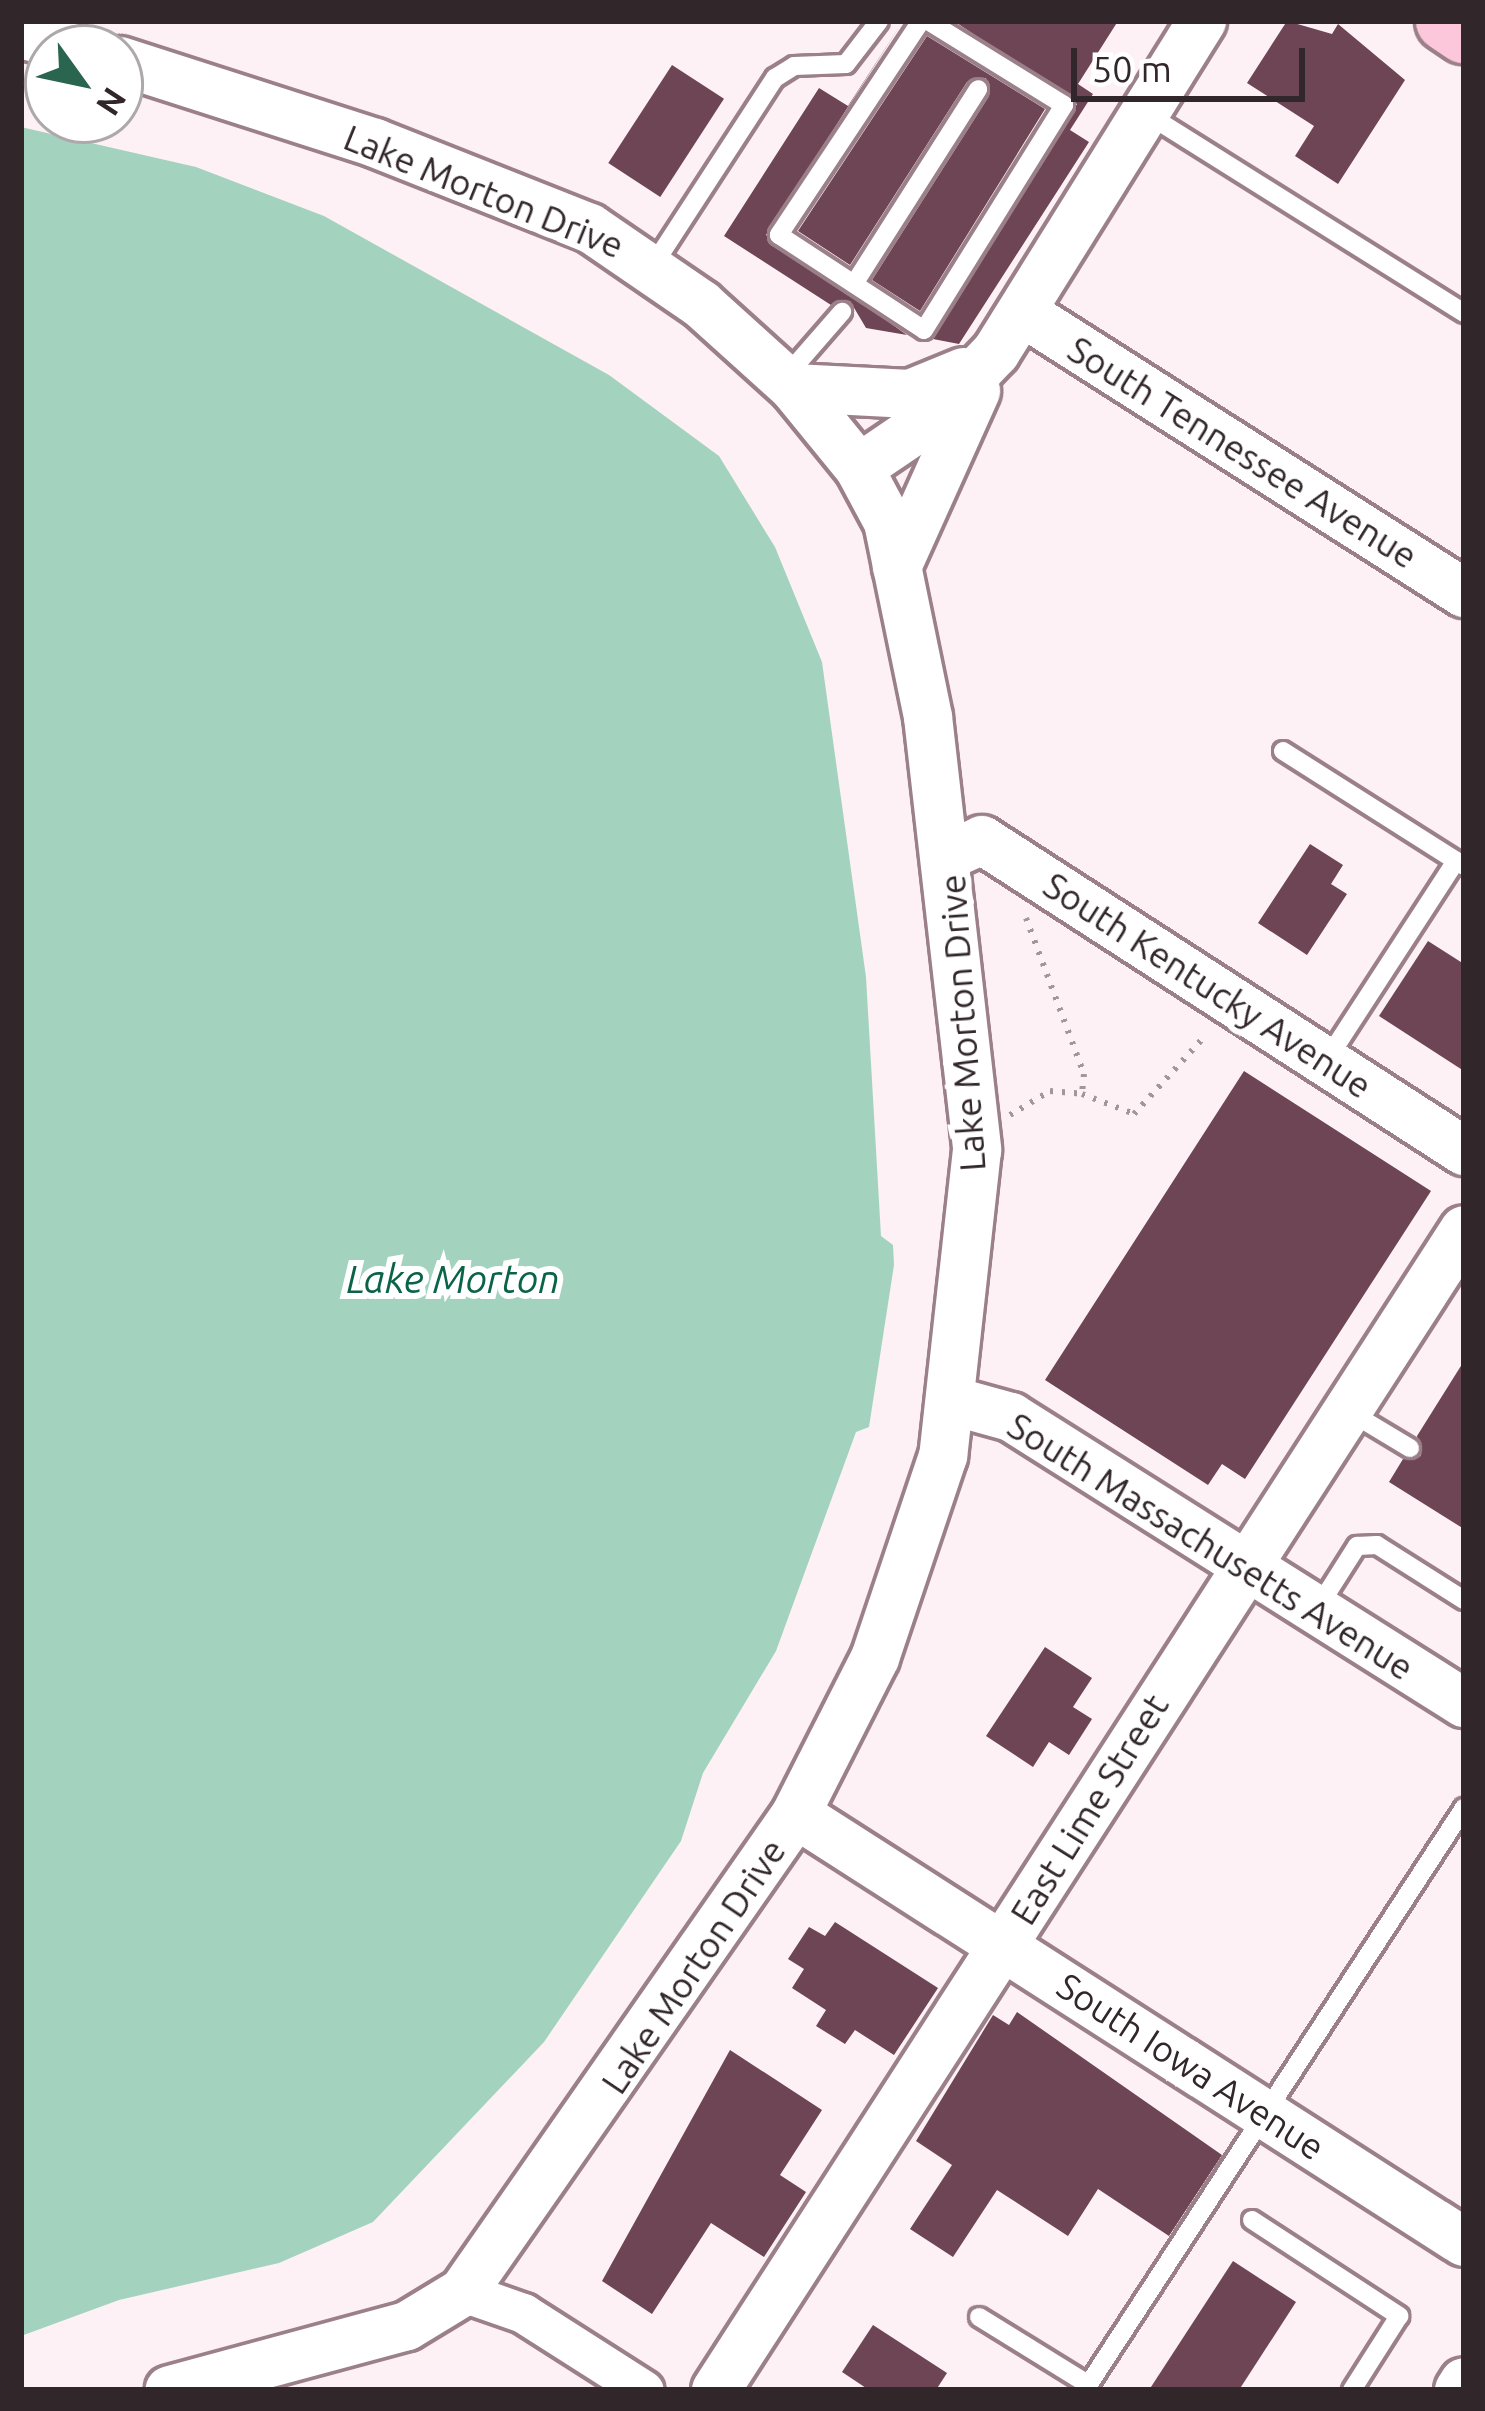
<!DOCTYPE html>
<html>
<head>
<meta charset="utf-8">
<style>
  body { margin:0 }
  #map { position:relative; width:1485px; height:2411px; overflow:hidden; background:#fdf1f5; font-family:Ubuntu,sans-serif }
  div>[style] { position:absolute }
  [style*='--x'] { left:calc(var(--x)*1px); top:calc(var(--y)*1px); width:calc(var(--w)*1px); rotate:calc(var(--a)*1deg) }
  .water>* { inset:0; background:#a3d3be }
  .building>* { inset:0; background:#6d4554; transform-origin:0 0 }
  .path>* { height:6px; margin-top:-3px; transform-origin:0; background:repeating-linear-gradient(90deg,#a2969a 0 3px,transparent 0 12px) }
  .roads { filter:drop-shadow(3px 0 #9b8089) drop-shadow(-3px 0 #9b8089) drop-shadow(0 3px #9b8089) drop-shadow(0 -3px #9b8089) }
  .service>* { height:18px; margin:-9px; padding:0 9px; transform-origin:9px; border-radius:9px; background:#fff }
  .minor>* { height:39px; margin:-19.5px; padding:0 19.5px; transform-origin:19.5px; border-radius:19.5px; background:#fff }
  .tertiary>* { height:48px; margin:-24px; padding:0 24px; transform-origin:24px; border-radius:24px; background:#fff }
  .primary>* { height:60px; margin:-30px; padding:0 30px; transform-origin:30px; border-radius:30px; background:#fdc7db }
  span { translate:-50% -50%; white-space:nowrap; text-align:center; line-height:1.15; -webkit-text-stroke:12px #fff; paint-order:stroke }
  .street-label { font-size:36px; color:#312629 }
  .water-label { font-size:39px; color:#0b6348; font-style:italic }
  .frame { position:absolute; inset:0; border:24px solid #312629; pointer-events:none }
  .north { position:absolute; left:24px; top:24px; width:120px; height:120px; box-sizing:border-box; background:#fff; border:3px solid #ada8a9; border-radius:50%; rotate:123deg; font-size:33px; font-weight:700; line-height:48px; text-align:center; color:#312629 }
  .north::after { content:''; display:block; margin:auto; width:42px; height:54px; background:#2a654f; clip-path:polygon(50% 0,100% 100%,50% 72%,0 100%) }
  .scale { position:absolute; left:1071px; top:48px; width:234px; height:54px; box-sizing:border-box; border:6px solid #312629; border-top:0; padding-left:15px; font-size:36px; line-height:42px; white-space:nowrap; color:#312629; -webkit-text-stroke:9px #fff; paint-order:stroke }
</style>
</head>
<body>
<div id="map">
  <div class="water">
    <i style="clip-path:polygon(21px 127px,196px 167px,324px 216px,609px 375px,719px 456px,775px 547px,822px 662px,866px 977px,881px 1236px,893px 1245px,894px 1265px,869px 1427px,856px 1432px,776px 1651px,703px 1773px,681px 1841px,544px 2042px,373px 2222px,279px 2263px,119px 2300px,21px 2336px)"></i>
  </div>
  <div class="building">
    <i style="clip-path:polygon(903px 21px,766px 235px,907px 335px,866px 328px,850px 301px,831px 305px,724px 236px,819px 88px,848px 106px)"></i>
    <i style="clip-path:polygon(954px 21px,1118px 21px,1078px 84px,1093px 94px,1070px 130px,1089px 142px,959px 344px,933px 339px,1077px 104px)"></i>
    <i style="clip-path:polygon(1287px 21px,1332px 34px,1338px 24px,1405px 80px,1338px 184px,1295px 156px,1314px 126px,1247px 83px)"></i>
    <i style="clip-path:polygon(927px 36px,1045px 109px,920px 311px,872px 280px,989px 96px,986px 78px,967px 82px,850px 265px,798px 231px)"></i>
    <i style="left:672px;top:65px;width:62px;height:117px;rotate:33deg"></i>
    <i style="clip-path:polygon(1310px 844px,1343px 865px,1331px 884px,1347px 894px,1307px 955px,1258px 923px)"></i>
    <i style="clip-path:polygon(1428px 941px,1464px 964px,1464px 1071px,1379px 1016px)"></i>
    <i style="clip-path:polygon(1244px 1071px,1431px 1191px,1245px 1479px,1222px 1464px,1208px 1485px,1045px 1380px)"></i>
    <i style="clip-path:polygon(1464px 1361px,1464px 1529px,1389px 1482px,1403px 1459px,1421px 1456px,1417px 1436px)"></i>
    <i style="clip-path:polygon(1045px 1647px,1092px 1678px,1073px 1707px,1092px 1719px,1069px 1755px,1049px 1742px,1033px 1767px,986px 1736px)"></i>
    <i style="clip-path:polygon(835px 1922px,938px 1988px,894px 2055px,855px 2030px,845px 2044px,816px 2026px,826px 2010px,792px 1988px,804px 1969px,788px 1959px,809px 1927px,825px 1936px)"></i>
    <i style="clip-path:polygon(1017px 2012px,1222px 2155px,1169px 2236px,1098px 2189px,1068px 2236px,997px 2190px,953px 2257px,910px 2229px,952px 2165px,916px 2141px,993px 2015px,1009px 2025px)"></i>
    <i style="clip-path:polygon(730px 2050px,822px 2110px,780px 2175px,806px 2192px,764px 2257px,711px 2223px,652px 2314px,602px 2281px)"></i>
    <i style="clip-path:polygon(1233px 2261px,1296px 2302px,1239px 2390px,1149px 2390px)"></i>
    <i style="clip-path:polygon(873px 2325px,947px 2373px,936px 2390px,869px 2390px,842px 2372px)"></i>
  </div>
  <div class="path">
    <i style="--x:1026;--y:918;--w:166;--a:69.6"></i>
    <i style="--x:1084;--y:1074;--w:20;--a:96"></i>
    <i style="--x:1082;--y:1094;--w:56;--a:21"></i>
    <i style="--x:1134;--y:1114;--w:107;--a:-47.7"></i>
    <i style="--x:1010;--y:1115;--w:47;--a:-31"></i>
    <i style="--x:1050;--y:1091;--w:32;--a:5"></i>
  </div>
  <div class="roads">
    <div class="service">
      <i style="--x:921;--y:21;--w:257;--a:123.6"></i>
      <i style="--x:779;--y:235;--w:173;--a:33.2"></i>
      <i style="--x:924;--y:330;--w:265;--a:-58.1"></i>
      <i style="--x:1064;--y:105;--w:160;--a:-148.3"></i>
      <i style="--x:1150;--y:116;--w:371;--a:32.1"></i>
      <i style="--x:654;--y:264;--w:222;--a:-57"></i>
      <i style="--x:775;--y:78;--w:22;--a:-32"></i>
      <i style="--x:794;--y:66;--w:52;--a:-2.2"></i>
      <i style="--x:846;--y:64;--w:54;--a:-52.5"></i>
      <i style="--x:854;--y:284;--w:231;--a:-57.5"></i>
      <i style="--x:787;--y:375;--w:84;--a:-48.9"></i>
      <i style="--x:1283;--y:751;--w:214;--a:32.4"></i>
      <i style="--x:1328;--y:1058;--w:235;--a:-57"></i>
      <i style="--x:1350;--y:1412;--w:70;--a:31"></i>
      <i style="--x:1317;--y:1609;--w:75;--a:-57.6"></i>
      <i style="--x:1357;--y:1546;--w:20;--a:-3"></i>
      <i style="--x:1377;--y:1545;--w:103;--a:32.3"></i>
      <i style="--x:1252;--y:2220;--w:176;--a:33.1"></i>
      <i style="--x:1399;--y:2316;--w:88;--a:122.4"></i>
      <i style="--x:979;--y:2317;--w:129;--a:31.7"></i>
      <i style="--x:1085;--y:2390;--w:695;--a:-56.93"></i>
    </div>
    <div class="minor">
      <i style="--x:463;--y:2292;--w:64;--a:19.3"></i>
      <i style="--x:523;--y:2313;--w:143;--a:32.5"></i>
    </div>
    <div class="tertiary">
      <i style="--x:21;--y:34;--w:54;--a:15.1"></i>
      <i style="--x:120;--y:61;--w:268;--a:17.8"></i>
      <i style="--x:375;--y:143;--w:231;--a:21.6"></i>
      <i style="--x:590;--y:228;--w:135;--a:34.4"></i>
      <i style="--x:701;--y:304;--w:125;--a:42.1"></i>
      <i style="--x:794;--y:388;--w:103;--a:50.9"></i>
      <i style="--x:859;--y:468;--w:61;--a:61.8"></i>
      <i style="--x:888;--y:522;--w:199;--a:78.4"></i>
      <i style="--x:928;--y:717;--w:436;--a:83.5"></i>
      <i style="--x:977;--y:1150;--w:308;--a:96.3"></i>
      <i style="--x:943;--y:1456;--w:213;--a:108.6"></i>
      <i style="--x:875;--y:1658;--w:175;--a:116.9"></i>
      <i style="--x:796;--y:1814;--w:583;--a:124.86"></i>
      <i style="--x:463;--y:2292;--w:66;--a:148.7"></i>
      <i style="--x:407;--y:2326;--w:246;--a:164.9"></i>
      <i style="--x:1022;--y:312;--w:524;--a:32.45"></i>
      <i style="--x:794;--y:388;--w:116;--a:3"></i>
      <i style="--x:910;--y:394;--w:58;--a:-22.2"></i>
      <i style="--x:859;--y:468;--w:91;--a:-34.2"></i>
      <i style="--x:934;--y:417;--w:90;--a:-46.4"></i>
      <i style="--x:996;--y:352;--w:390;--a:-58.1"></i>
      <i style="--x:897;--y:567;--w:193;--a:-65.8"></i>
      <i style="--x:949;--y:855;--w:36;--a:-24"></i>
      <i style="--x:982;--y:840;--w:574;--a:32.83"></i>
      <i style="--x:953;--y:1401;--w:60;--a:15.4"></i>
      <i style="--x:1011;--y:1417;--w:536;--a:32.27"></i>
      <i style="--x:796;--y:1814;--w:793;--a:32.65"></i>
      <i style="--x:716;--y:2390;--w:1380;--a:-57.18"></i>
      <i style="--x:1459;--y:2390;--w:9;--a:-58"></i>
    </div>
    <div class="primary">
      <i style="--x:1446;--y:21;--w:22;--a:34"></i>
    </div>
  </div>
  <div class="street-label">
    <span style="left:484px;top:191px;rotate:22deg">Lake Morton Drive</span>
    <span style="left:1243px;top:452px;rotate:32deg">South Tennessee Avenue</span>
    <span style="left:1208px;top:985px;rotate:33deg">South Kentucky Avenue</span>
    <span style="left:962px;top:1023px;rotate:-94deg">Lake Morton Drive</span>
    <span style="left:1211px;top:1546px;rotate:32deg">South Massachusetts Avenue</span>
    <span style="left:1089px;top:1809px;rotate:-58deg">East Lime Street</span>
    <span style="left:693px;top:1966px;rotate:-56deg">Lake Morton Drive</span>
    <span style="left:1191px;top:2066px;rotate:33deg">South Iowa Avenue</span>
  </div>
  <div class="water-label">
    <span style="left:453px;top:1279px">Lake Morton</span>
  </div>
  <div class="frame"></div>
  <div class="north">N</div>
  <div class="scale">50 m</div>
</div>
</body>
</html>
